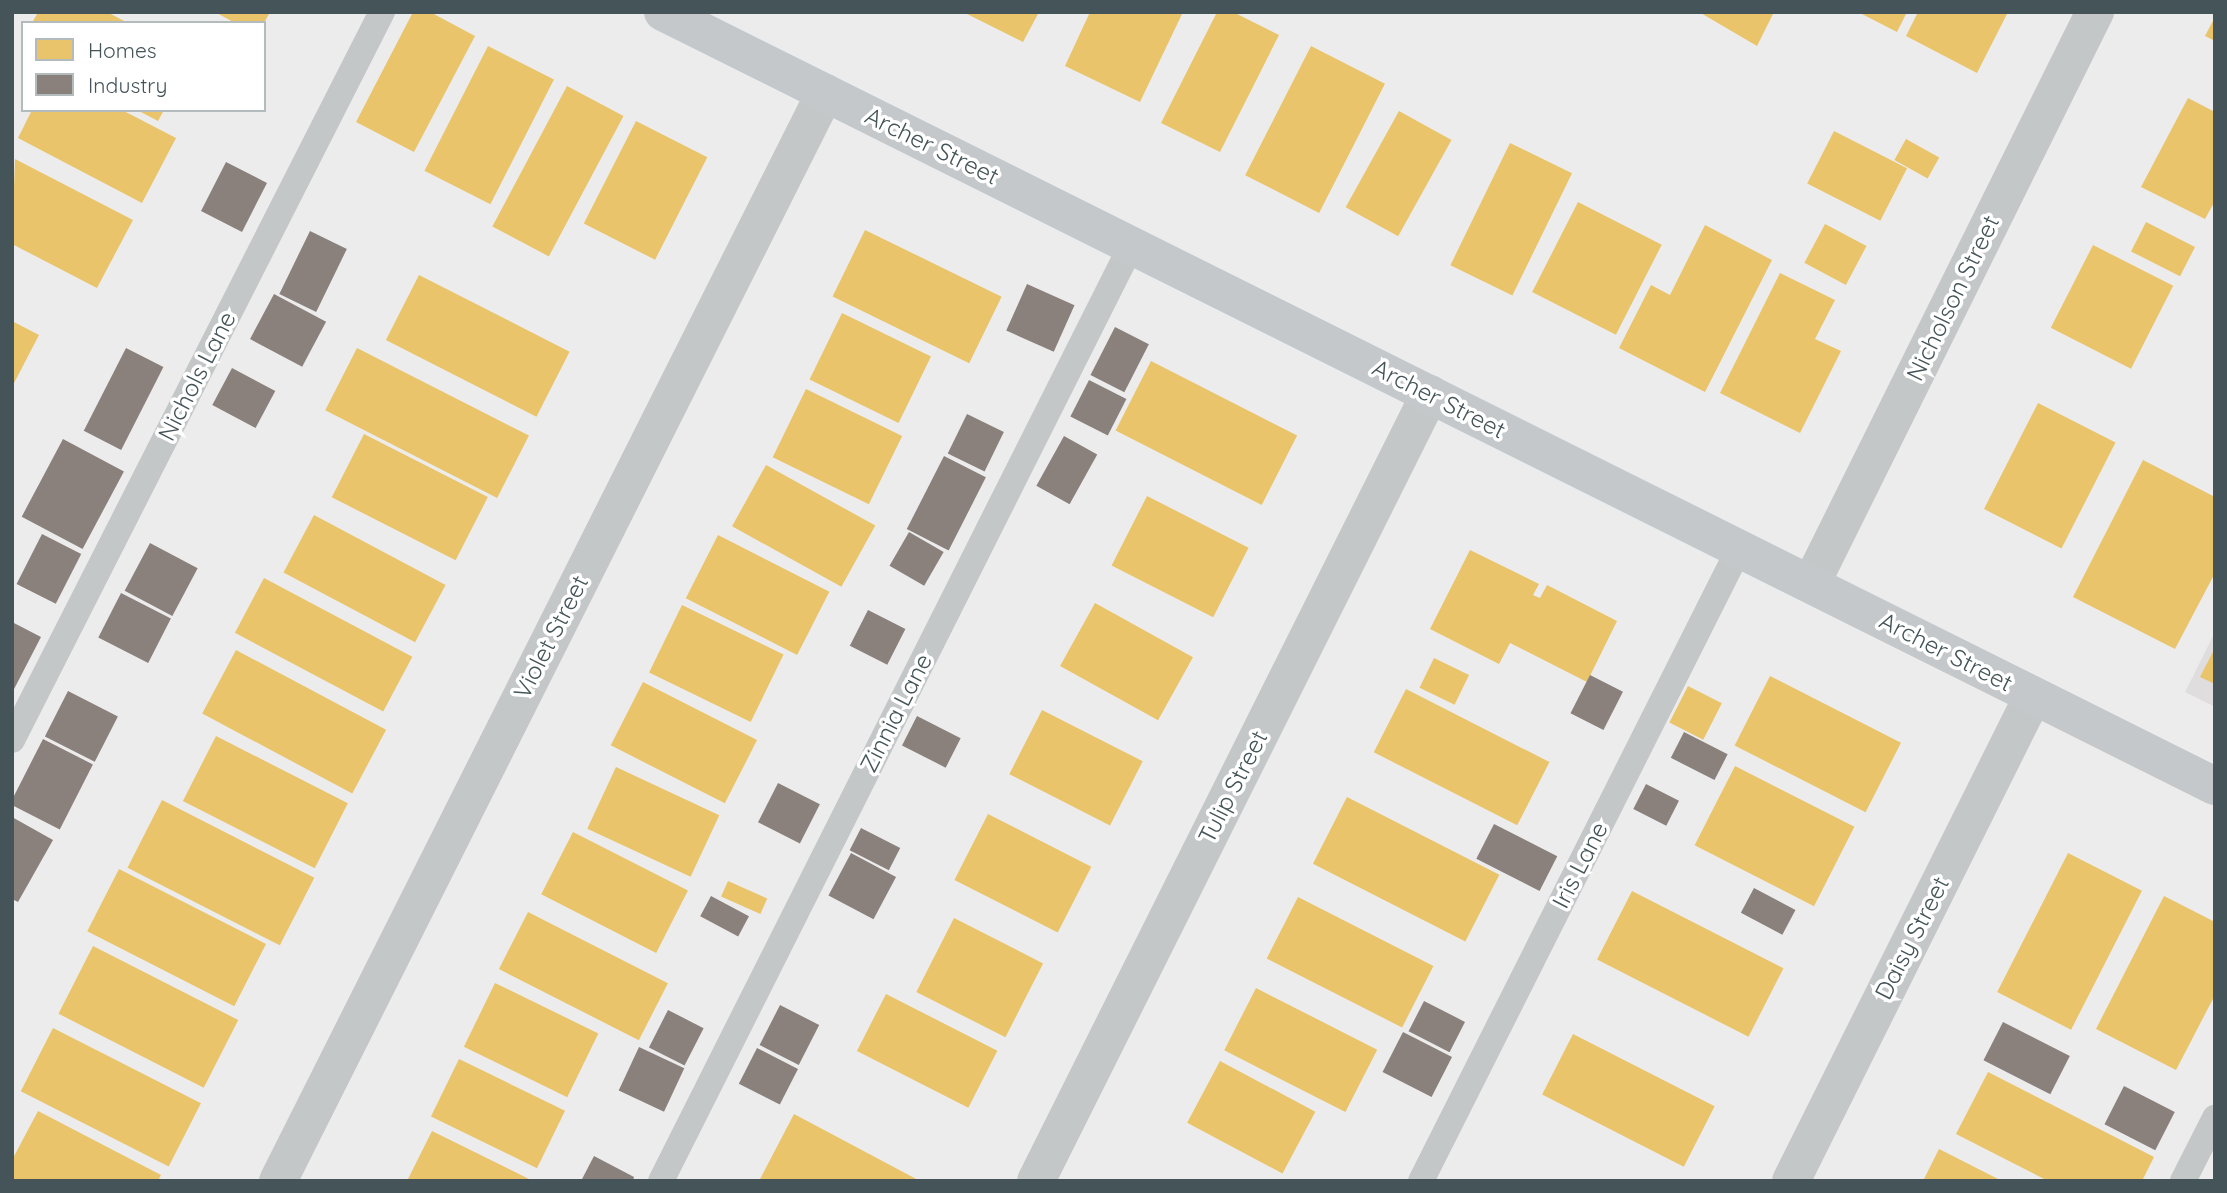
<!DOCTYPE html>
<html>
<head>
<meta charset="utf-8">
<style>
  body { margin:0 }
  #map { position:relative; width:2227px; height:1193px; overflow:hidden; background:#edecec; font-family:Quicksand,sans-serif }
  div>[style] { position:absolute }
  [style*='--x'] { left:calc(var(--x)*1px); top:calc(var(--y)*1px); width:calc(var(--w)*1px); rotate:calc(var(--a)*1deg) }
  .education>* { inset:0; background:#dfddde }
  .homes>* { inset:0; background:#e9c46a; transform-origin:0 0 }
  .industry>* { inset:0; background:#8a817c; transform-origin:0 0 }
  .lane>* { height:26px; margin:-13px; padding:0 13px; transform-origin:13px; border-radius:13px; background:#c4c7c8 }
  .street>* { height:38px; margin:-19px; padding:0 19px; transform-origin:19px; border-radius:19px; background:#c4c7c8 }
  .secondary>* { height:38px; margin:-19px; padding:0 19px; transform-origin:19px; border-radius:19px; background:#c4c8ca }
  span { translate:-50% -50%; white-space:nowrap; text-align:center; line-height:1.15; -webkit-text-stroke:7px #fff; paint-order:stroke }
  .street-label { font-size:24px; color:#445458 }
  .frame { position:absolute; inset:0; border:14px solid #445458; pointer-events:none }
  .legend { position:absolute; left:21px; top:21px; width:245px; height:91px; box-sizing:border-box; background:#fff; border:2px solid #b4bbbc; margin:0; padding:9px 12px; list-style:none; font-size:21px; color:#445458 }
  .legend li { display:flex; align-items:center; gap:14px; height:35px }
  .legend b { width:35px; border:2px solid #b4bbbc }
</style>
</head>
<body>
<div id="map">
  <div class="education">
    <i style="clip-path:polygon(2215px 632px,2215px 707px,2185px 692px)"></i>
  </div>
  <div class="homes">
    <i style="clip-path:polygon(38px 12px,107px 12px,128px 23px,32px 23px)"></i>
    <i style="clip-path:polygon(215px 12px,270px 12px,264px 23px,235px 23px)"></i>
    <i style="clip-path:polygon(413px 12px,430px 12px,475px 36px,414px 152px,356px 122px)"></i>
    <i style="clip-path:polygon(963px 12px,1039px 12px,1023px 42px)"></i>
    <i style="clip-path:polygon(1090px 12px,1183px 12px,1140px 102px,1065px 66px)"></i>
    <i style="clip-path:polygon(1217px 12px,1233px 12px,1279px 35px,1220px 152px,1161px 123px)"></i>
    <i style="clip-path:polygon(1699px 12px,1774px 12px,1757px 46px)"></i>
    <i style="clip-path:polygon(1858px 12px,1907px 12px,1897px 32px)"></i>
    <i style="clip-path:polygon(1918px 12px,2008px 12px,1977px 73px,1906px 36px)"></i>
    <i style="clip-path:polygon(2215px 17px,2215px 41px,2205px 36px)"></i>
    <i style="left:488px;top:46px;width:74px;height:140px;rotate:27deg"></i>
    <i style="left:1311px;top:46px;width:83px;height:145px;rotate:27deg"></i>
    <i style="left:567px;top:86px;width:64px;height:159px;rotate:28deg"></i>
    <i style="clip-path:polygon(2188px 98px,2215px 112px,2215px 201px,2205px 219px,2141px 187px)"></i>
    <i style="clip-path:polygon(32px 110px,122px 110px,176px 138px,142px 203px,18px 138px)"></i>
    <i style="clip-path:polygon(137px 110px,164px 110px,158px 121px)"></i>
    <i style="left:1399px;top:111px;width:60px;height:110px;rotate:29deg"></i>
    <i style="left:636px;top:121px;width:80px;height:115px;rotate:27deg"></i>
    <i style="left:1834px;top:131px;width:82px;height:59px;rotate:27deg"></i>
    <i style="left:1906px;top:139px;width:38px;height:24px;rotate:29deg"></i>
    <i style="left:1510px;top:143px;width:69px;height:136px;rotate:26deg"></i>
    <i style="clip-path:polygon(15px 159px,133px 220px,97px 288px,12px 244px)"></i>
    <i style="left:1578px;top:202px;width:94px;height:101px;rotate:27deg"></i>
    <i style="left:2146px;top:222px;width:55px;height:33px;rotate:27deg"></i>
    <i style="left:1825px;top:224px;width:47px;height:44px;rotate:28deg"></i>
    <i style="clip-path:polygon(1705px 225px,1772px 260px,1705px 392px,1619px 348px,1651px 285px,1670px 295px)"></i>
    <i style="left:865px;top:230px;width:152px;height:74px;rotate:26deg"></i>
    <i style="left:2093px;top:245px;width:90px;height:93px;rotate:27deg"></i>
    <i style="clip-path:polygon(1780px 273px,1835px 300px,1815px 339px,1841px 351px,1800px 433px,1720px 393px)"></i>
    <i style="left:419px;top:275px;width:169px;height:73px;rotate:27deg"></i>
    <i style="left:842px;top:313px;width:99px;height:74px;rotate:26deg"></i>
    <i style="clip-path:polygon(12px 321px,39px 335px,12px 387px)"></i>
    <i style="left:357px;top:348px;width:193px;height:70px;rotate:27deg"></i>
    <i style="left:1151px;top:361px;width:164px;height:78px;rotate:27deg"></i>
    <i style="left:806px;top:389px;width:107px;height:76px;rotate:26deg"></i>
    <i style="left:2038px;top:403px;width:87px;height:119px;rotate:27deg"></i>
    <i style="left:364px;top:434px;width:139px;height:71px;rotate:27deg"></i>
    <i style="clip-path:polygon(2143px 460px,2215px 497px,2215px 573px,2175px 649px,2073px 597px)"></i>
    <i style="left:766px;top:465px;width:125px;height:70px;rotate:29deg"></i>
    <i style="left:1147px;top:496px;width:114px;height:78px;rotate:27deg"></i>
    <i style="left:314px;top:515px;width:149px;height:65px;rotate:28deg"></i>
    <i style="left:718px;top:535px;width:125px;height:71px;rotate:27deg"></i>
    <i style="clip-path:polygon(1470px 550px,1539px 584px,1533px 595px,1540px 598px,1547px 585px,1617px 621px,1587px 682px,1510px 643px,1499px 664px,1430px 629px)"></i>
    <i style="left:264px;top:578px;width:168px;height:62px;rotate:28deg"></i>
    <i style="left:1095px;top:603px;width:112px;height:72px;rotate:29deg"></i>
    <i style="left:682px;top:605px;width:113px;height:75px;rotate:26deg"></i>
    <i style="clip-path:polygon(2215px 648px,2215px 684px,2200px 677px)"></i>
    <i style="left:236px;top:650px;width:170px;height:72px;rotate:28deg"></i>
    <i style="left:1434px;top:658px;width:39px;height:33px;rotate:26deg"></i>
    <i style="left:1770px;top:676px;width:147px;height:78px;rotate:27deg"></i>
    <i style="left:643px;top:682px;width:128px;height:71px;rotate:27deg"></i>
    <i style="left:1688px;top:686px;width:38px;height:41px;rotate:27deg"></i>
    <i style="left:1406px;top:689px;width:161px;height:71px;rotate:27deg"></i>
    <i style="left:1042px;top:710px;width:113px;height:72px;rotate:27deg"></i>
    <i style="left:216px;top:736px;width:148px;height:73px;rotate:27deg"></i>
    <i style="left:1735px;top:766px;width:134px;height:89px;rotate:27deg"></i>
    <i style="left:616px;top:767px;width:114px;height:68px;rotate:25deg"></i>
    <i style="left:1347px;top:797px;width:171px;height:75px;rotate:27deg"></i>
    <i style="left:162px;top:800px;width:171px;height:76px;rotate:27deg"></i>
    <i style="left:988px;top:814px;width:116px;height:74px;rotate:27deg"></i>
    <i style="left:573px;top:832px;width:129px;height:70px;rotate:27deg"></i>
    <i style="left:2068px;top:853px;width:83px;height:156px;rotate:27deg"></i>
    <i style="left:119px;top:869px;width:165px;height:70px;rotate:27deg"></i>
    <i style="left:728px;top:881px;width:43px;height:17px;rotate:24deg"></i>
    <i style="left:1632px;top:891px;width:170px;height:77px;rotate:27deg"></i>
    <i style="clip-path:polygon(2164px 896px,2215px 922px,2215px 995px,2176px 1070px,2096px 1029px)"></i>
    <i style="left:1298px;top:897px;width:152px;height:69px;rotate:27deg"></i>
    <i style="left:528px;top:912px;width:157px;height:64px;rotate:27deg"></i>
    <i style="left:954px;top:918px;width:100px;height:83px;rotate:27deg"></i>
    <i style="left:93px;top:946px;width:163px;height:76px;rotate:27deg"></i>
    <i style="left:495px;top:983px;width:115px;height:71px;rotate:26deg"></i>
    <i style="left:1256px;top:988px;width:136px;height:70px;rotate:27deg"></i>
    <i style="left:886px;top:994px;width:125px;height:64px;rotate:27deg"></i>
    <i style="left:53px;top:1028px;width:166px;height:71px;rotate:27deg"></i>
    <i style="left:1573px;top:1034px;width:159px;height:68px;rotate:27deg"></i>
    <i style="left:459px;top:1059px;width:118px;height:64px;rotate:26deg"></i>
    <i style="left:1220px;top:1061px;width:108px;height:70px;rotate:28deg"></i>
    <i style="clip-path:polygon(1988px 1072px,2154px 1157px,2142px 1181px,2048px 1181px,1956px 1134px)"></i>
    <i style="clip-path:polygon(38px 1111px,161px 1175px,158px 1181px,12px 1181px,12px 1160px)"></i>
    <i style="clip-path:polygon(794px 1114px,920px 1181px,759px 1181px)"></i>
    <i style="clip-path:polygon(432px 1131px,533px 1181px,407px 1181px)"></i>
    <i style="clip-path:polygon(1939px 1149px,2002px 1181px,1923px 1181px)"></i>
  </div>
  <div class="industry">
    <i style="left:226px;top:162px;width:46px;height:55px;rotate:27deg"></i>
    <i style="left:310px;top:231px;width:41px;height:70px;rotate:26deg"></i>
    <i style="left:1027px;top:284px;width:52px;height:51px;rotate:24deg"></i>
    <i style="left:274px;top:294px;width:59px;height:51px;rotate:28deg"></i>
    <i style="left:1115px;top:327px;width:38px;height:54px;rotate:27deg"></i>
    <i style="left:126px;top:348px;width:42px;height:93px;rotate:27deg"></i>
    <i style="left:232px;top:368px;width:49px;height:42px;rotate:28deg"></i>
    <i style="left:1089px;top:380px;width:42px;height:41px;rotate:27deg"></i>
    <i style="left:967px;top:414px;width:41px;height:44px;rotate:26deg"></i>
    <i style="left:1064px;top:436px;width:38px;height:57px;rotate:29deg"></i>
    <i style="left:63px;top:439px;width:69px;height:88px;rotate:28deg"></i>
    <i style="left:944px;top:456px;width:47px;height:82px;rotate:27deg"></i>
    <i style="left:909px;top:532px;width:40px;height:39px;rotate:30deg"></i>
    <i style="left:42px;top:534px;width:44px;height:56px;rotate:27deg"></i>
    <i style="left:150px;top:543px;width:54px;height:54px;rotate:28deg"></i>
    <i style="left:121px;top:593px;width:56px;height:50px;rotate:27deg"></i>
    <i style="left:868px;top:610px;width:42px;height:40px;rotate:27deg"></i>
    <i style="clip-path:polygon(12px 622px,41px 637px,12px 693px)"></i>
    <i style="left:1590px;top:675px;width:37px;height:43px;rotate:27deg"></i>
    <i style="left:68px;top:691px;width:56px;height:51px;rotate:27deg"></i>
    <i style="left:917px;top:716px;width:49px;height:33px;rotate:27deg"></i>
    <i style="left:1684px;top:732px;width:49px;height:29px;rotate:27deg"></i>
    <i style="left:43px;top:739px;width:56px;height:73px;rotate:27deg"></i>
    <i style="left:778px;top:783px;width:47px;height:44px;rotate:27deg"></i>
    <i style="left:1646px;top:784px;width:37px;height:28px;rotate:27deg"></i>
    <i style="clip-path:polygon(12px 817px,53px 840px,18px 902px,12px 899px)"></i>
    <i style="left:1494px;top:824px;width:71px;height:39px;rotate:27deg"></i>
    <i style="left:861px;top:828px;width:44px;height:25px;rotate:27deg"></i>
    <i style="left:851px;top:853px;width:51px;height:48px;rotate:28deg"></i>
    <i style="left:1754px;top:888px;width:47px;height:28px;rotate:28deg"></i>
    <i style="left:711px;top:896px;width:43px;height:23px;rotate:28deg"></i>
    <i style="left:1424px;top:1001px;width:46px;height:34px;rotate:27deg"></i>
    <i style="left:780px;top:1005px;width:44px;height:45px;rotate:27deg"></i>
    <i style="left:668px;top:1010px;width:40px;height:42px;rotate:27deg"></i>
    <i style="left:2003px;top:1022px;width:75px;height:43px;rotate:27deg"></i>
    <i style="left:1403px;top:1032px;width:55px;height:45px;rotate:27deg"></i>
    <i style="left:639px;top:1047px;width:50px;height:48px;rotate:25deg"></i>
    <i style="left:757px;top:1048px;width:46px;height:40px;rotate:27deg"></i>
    <i style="left:2124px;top:1086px;width:57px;height:43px;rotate:27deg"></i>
    <i style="clip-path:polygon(594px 1156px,634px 1177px,633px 1181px,581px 1181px)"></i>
  </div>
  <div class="lane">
    <i style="--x:12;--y:740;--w:817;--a:-63.06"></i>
    <i style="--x:661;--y:1181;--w:1046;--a:-63.31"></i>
    <i style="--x:1421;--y:1181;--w:707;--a:-63.29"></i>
    <i style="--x:2183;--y:1181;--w:71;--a:-63.1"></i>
  </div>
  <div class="street">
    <i style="--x:1811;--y:584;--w:639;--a:-63.6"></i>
    <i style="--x:278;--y:1181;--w:1218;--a:-63.31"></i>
    <i style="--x:1036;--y:1181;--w:880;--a:-63.41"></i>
    <i style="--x:1791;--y:1181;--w:542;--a:-63.48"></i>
  </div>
  <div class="secondary">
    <i style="--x:663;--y:12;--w:1734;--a:26.51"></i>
  </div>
  <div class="street-label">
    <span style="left:932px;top:146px;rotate:26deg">Archer Street</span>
    <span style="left:1953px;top:298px;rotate:-64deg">Nicholson Street</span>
    <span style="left:197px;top:376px;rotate:-63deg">Nichols Lane</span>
    <span style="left:1439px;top:399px;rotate:27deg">Archer Street</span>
    <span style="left:551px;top:637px;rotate:-63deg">Violet Street</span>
    <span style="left:1946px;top:652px;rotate:27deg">Archer Street</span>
    <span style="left:896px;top:713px;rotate:-63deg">Zinnia Lane</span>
    <span style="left:1233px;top:787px;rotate:-63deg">Tulip Street</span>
    <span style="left:1580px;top:865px;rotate:-63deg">Iris Lane</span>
    <span style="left:1912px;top:938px;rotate:-63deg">Daisy Street</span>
  </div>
  <div class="frame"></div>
  <ul class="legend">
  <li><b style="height:19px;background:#e9c46a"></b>Homes</li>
  <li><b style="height:19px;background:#8a817c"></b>Industry</li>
  </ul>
</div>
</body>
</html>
